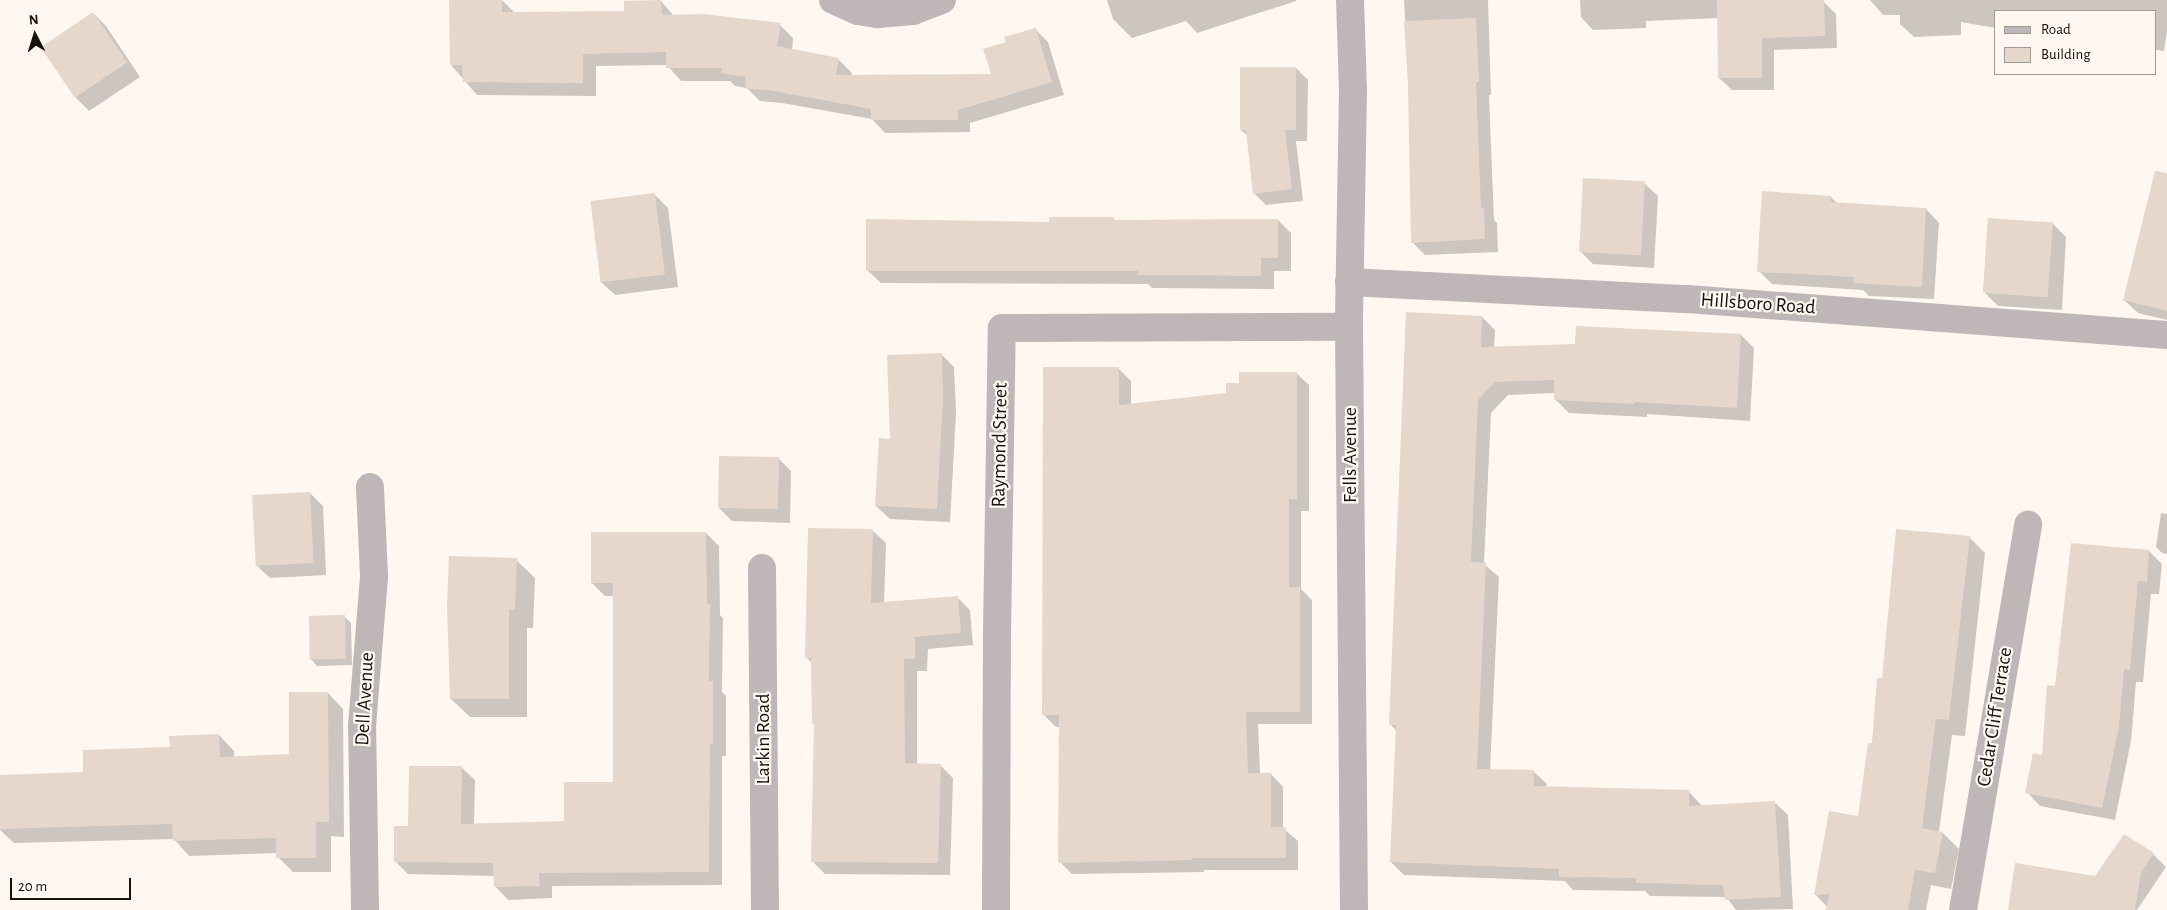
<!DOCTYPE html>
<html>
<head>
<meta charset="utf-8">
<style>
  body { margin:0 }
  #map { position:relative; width:2167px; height:910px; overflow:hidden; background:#fff7f0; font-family:"Alegreya Sans",sans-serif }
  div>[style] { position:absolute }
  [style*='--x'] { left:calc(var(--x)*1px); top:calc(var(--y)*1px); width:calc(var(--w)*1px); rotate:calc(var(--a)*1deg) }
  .shadow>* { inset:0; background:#0003 }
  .building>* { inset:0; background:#e5d7cc; transform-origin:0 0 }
  .minor>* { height:28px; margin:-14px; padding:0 14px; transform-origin:14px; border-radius:14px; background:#bfb7b7 }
  .tertiary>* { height:28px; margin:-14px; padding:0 14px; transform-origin:14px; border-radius:14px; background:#bfb7b7 }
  span { translate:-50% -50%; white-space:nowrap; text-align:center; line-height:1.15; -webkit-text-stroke:4.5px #fff7f0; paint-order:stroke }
  .street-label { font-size:20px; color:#15110d }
  .legend { position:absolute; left:1994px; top:10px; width:162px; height:65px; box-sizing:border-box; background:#fff7f0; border:1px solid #a19b95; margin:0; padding:6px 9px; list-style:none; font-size:15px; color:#15110d }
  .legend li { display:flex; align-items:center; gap:10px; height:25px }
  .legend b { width:25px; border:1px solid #a19b95 }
  .north { position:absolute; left:10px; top:10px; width:50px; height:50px; -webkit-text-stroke:4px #fff7f0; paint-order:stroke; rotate:355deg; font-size:14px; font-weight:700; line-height:20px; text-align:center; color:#15110d }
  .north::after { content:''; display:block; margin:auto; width:18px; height:22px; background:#15110d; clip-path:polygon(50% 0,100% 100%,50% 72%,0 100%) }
  .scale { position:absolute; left:10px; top:878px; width:121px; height:22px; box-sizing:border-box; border:2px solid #15110d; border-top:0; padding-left:6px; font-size:15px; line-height:18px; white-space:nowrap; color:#15110d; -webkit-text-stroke:4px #fff7f0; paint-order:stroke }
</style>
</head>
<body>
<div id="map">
  <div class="shadow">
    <i style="clip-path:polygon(484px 0,502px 0,515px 13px,625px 13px,661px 1px,674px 16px,780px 25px,793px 38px,792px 50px,838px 59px,852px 73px,851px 77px,992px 75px,1007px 43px,1035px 29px,1048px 42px,1064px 95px,970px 123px,970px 132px,885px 133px,872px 119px,782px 103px,760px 101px,747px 88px,735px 86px,730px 81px,681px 81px,667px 65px,596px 66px,596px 96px,477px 95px,451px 65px)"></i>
    <i style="clip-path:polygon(1107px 0,1296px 0,1296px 1px,1197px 33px,1186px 21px,1132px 38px,1113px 19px)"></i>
    <i style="clip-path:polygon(1404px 0,1488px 0,1491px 95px,1489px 95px,1494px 220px,1497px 223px,1498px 252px,1425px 255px,1412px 242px,1409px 85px)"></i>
    <i style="clip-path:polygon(1580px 0,1818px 0,1823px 1px,1836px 14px,1837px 48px,1774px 50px,1774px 90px,1732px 90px,1719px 78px,1719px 18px,1646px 21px,1646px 28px,1593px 30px,1581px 17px)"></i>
    <i style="clip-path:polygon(1870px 0,2167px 0,2167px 32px,2164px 51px,2156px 50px,2156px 11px,1996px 11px,1996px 28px,1961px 22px,1961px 35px,1914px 37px,1900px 24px,1900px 15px,1883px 15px)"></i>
    <i style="clip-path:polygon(93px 13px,106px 26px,140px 77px,89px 111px,76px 98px)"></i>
    <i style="clip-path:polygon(1296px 68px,1308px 80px,1307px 141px,1296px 141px,1303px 201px,1266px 205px,1254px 193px,1248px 136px,1241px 130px)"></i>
    <i style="clip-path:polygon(1644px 183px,1658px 196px,1654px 268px,1593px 264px,1580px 251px)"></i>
    <i style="clip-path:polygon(654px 194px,668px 208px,678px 287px,615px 295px,601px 282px)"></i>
    <i style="clip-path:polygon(1831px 197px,1838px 204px,1926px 209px,1939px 223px,1934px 299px,1869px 296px,1863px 290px,1772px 284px,1759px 271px)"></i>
    <i style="clip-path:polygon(1113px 218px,1116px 221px,1278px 220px,1291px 233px,1291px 271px,1274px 271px,1274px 289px,1152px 288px,1148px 284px,881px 283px,867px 270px,1050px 223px)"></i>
    <i style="clip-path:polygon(2052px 223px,2066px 237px,2062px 310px,1998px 306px,1985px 293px)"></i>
    <i style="clip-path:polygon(2167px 230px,2167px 320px,2138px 313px,2124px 300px)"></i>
    <i style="clip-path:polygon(1482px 317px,1495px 330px,1494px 348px,1577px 346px,1741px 335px,1754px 348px,1750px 421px,1647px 414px,1647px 417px,1569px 413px,1556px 400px,1555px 393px,1508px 395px,1491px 413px,1484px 564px,1499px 577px,1490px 771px,1533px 771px,1547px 784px,1546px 787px,1689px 792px,1702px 806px,1774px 802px,1788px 815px,1793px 909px,1736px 910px,1726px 897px,1650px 896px,1645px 891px,1573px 890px,1565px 881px,1404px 875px,1391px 862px,1397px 731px,1390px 724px)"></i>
    <i style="clip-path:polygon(941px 354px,954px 367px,956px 413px,950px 522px,890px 519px,876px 506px,891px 440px)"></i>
    <i style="clip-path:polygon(1118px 368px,1131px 381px,1131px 405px,1227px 394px,1240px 384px,1296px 373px,1309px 385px,1309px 511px,1301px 511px,1301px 589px,1312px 600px,1312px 724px,1258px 724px,1260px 774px,1271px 774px,1283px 787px,1283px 828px,1298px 841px,1298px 870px,1204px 870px,1204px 872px,1072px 874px,1060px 862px,1060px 727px,1056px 727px,1043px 714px)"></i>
    <i style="clip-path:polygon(778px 458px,791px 471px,790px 523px,732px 521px,719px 508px)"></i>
    <i style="clip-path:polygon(310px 493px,323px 506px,326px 575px,270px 578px,256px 565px)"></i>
    <i style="clip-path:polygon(2161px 513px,2167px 514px,2167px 554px,2162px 553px,2156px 547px)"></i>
    <i style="clip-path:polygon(873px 531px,886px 543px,884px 603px,957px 597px,970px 610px,973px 645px,928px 649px,927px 671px,917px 671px,917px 764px,940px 765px,953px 778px,950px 875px,825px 874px,812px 861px,815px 726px,813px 664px,806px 657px)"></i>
    <i style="clip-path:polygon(706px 533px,719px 546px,720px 615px,723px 618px,722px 692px,726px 696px,726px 756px,722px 756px,722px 885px,552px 886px,552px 898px,508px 900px,495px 886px,495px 876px,408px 874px,395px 861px,410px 827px,461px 767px,475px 780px,474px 824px,565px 822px,614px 783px,614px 596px,605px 596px,592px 583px)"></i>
    <i style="clip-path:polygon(1969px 537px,1985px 553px,1965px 736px,1952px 735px,1939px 832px,1943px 833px,1959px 849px,1951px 889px,1931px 885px,1926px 910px,1828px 910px,1828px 908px,1815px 894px,1859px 818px,1883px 680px)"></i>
    <i style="clip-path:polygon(2149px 551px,2162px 564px,2159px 594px,2151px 594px,2143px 682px,2136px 682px,2131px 741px,2115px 820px,2040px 806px,2027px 792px,2043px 756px,2056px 687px)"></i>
    <i style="clip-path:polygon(516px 560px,535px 578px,533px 628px,527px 628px,527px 717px,470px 717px,451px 699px)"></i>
    <i style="clip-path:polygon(344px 616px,351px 623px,352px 665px,317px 666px,311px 659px)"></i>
    <i style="clip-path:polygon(328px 693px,343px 709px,344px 837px,331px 836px,331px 872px,293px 872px,278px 857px,278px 853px,189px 856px,174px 839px,14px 843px,0 830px,0 776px,85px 773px,219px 735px,234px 751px,234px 758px,291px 756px)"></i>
    <i style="clip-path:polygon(2153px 854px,2166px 867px,2137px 910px,2009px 910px)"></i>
  </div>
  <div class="building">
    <i style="clip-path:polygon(449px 0,502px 0,502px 12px,624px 11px,624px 1px,661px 0,662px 15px,703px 14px,781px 23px,777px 46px,839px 58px,836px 75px,991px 74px,983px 49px,1006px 42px,1004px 37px,1036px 28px,1052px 82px,958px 110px,958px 120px,871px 120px,871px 109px,768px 90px,746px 89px,745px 77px,721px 73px,722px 68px,666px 68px,666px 52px,583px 54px,583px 83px,463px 82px,462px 65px,450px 65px)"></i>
    <i style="clip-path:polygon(1717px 0,1824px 0,1825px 36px,1762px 38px,1762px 78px,1718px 78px)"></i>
    <i style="left:93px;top:12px;width:61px;height:63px;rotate:56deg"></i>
    <i style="clip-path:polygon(1476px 18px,1479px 82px,1476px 82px,1481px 208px,1484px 208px,1485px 239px,1411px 243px,1408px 85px,1404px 21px)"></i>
    <i style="clip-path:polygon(1240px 67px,1296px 67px,1296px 130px,1285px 130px,1292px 189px,1253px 194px,1246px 130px,1240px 130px)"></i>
    <i style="clip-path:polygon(2155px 171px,2167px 173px,2167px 311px,2123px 300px)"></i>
    <i style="left:1583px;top:178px;width:62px;height:74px;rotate:3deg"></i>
    <i style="clip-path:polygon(1762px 191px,1831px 196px,1831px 202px,1926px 208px,1922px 287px,1854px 283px,1854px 277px,1757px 272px)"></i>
    <i style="left:655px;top:193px;width:82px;height:65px;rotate:83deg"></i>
    <i style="clip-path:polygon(1049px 217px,1113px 217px,1113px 220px,1278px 219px,1278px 258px,1261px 258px,1261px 276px,1138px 275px,1138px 271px,866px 271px,866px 219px,1049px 222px)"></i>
    <i style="left:1988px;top:218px;width:65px;height:75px;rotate:4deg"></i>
    <i style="clip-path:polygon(1406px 312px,1482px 316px,1481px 347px,1575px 344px,1576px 326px,1741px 334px,1737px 408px,1634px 402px,1634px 404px,1554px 400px,1554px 380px,1495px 382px,1478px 400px,1471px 562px,1486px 563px,1477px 769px,1534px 770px,1534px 786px,1689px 790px,1689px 806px,1775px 801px,1781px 897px,1725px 900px,1723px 885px,1636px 883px,1636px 878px,1559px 877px,1559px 869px,1390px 862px,1396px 725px,1389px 725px)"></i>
    <i style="clip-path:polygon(942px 353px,943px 399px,937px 509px,875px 506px,879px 438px,890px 439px,887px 355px)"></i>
    <i style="clip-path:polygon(1043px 367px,1119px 367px,1119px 405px,1226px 393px,1226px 383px,1239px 383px,1239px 372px,1297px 372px,1297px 499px,1289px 499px,1289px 587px,1300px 587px,1300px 712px,1246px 712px,1248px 773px,1271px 773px,1271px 827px,1286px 827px,1286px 858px,1192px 858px,1192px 860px,1058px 863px,1059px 715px,1042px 715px)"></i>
    <i style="left:719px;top:456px;width:60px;height:52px;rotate:1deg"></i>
    <i style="left:310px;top:492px;width:71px;height:58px;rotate:87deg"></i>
    <i style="clip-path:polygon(808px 528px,873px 529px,871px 603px,958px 596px,961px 633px,915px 637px,915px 659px,904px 659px,905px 763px,941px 764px,938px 863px,811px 862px,814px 724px,812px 724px,811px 658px,805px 658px)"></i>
    <i style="clip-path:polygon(1896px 529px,1970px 536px,1949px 720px,1936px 719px,1922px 828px,1943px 832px,1935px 873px,1915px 870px,1908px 910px,1826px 910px,1829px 894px,1814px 895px,1829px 811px,1858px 816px,1868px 743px,1872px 743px,1877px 678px,1882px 678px)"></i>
    <i style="clip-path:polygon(591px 532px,706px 532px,707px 604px,710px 604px,709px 681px,713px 681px,713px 744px,710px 744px,709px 872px,539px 873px,540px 886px,494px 887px,493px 863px,394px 862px,394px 826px,408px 826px,409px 766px,462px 766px,461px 824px,564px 821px,564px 782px,613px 782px,613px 583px,591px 583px)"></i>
    <i style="clip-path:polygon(2071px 543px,2149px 550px,2147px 582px,2138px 581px,2130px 670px,2124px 669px,2119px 727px,2102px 808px,2025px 793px,2033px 753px,2042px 755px,2047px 685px,2055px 686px)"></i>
    <i style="clip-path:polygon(449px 556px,517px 558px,515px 610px,509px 610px,509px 699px,450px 699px,447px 605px)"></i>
    <i style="left:345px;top:615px;width:44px;height:36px;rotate:89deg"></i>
    <i style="clip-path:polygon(289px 692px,328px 692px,329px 822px,316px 822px,316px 858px,276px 858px,276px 838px,173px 841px,172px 824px,0 829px,0 775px,83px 772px,83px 750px,170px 747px,169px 736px,219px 734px,220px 757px,289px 754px)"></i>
    <i style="clip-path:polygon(2124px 834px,2154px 853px,2141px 873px,2135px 910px,2008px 910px,2015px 863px,2095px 876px)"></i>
  </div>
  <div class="minor">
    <i style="--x:833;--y:0;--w:27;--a:24"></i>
    <i style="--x:858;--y:11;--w:20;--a:9"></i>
    <i style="--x:878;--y:14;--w:35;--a:-5"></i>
    <i style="--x:913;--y:11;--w:31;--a:-21"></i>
    <i style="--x:1349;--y:282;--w:339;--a:2.9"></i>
    <i style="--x:1688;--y:299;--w:480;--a:4.3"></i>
    <i style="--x:762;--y:568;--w:342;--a:89.5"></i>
    <i style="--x:365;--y:910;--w:184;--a:-90.9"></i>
    <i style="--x:362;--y:726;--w:150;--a:-85.4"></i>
    <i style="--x:374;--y:576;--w:89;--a:-92.6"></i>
    <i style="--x:996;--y:910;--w:277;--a:-89.8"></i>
    <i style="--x:997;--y:633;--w:305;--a:-89.1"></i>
    <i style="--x:1002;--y:328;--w:347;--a:-0.2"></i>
    <i style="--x:1963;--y:910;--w:391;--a:-80.4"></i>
  </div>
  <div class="tertiary">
    <i style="--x:1350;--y:0;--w:90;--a:88.1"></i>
    <i style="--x:1353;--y:90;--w:237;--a:91"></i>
    <i style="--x:1349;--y:327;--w:583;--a:89.51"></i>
  </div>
  <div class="street-label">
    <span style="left:1758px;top:304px;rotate:4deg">Hillsboro Road</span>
    <span style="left:1000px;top:445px;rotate:-89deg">Raymond Street</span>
    <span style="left:1350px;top:455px;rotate:-90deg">Fells Avenue</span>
    <span style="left:365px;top:699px;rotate:-87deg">Dell Avenue</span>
    <span style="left:1995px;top:717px;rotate:-81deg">Cedar Cliff Terrace</span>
    <span style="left:763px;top:739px;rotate:-90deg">Larkin Road</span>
  </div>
  <ul class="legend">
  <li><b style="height:6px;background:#bfb7b7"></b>Road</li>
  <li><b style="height:14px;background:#e5d7cc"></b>Building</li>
  </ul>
  <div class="north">N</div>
  <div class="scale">20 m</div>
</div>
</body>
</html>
